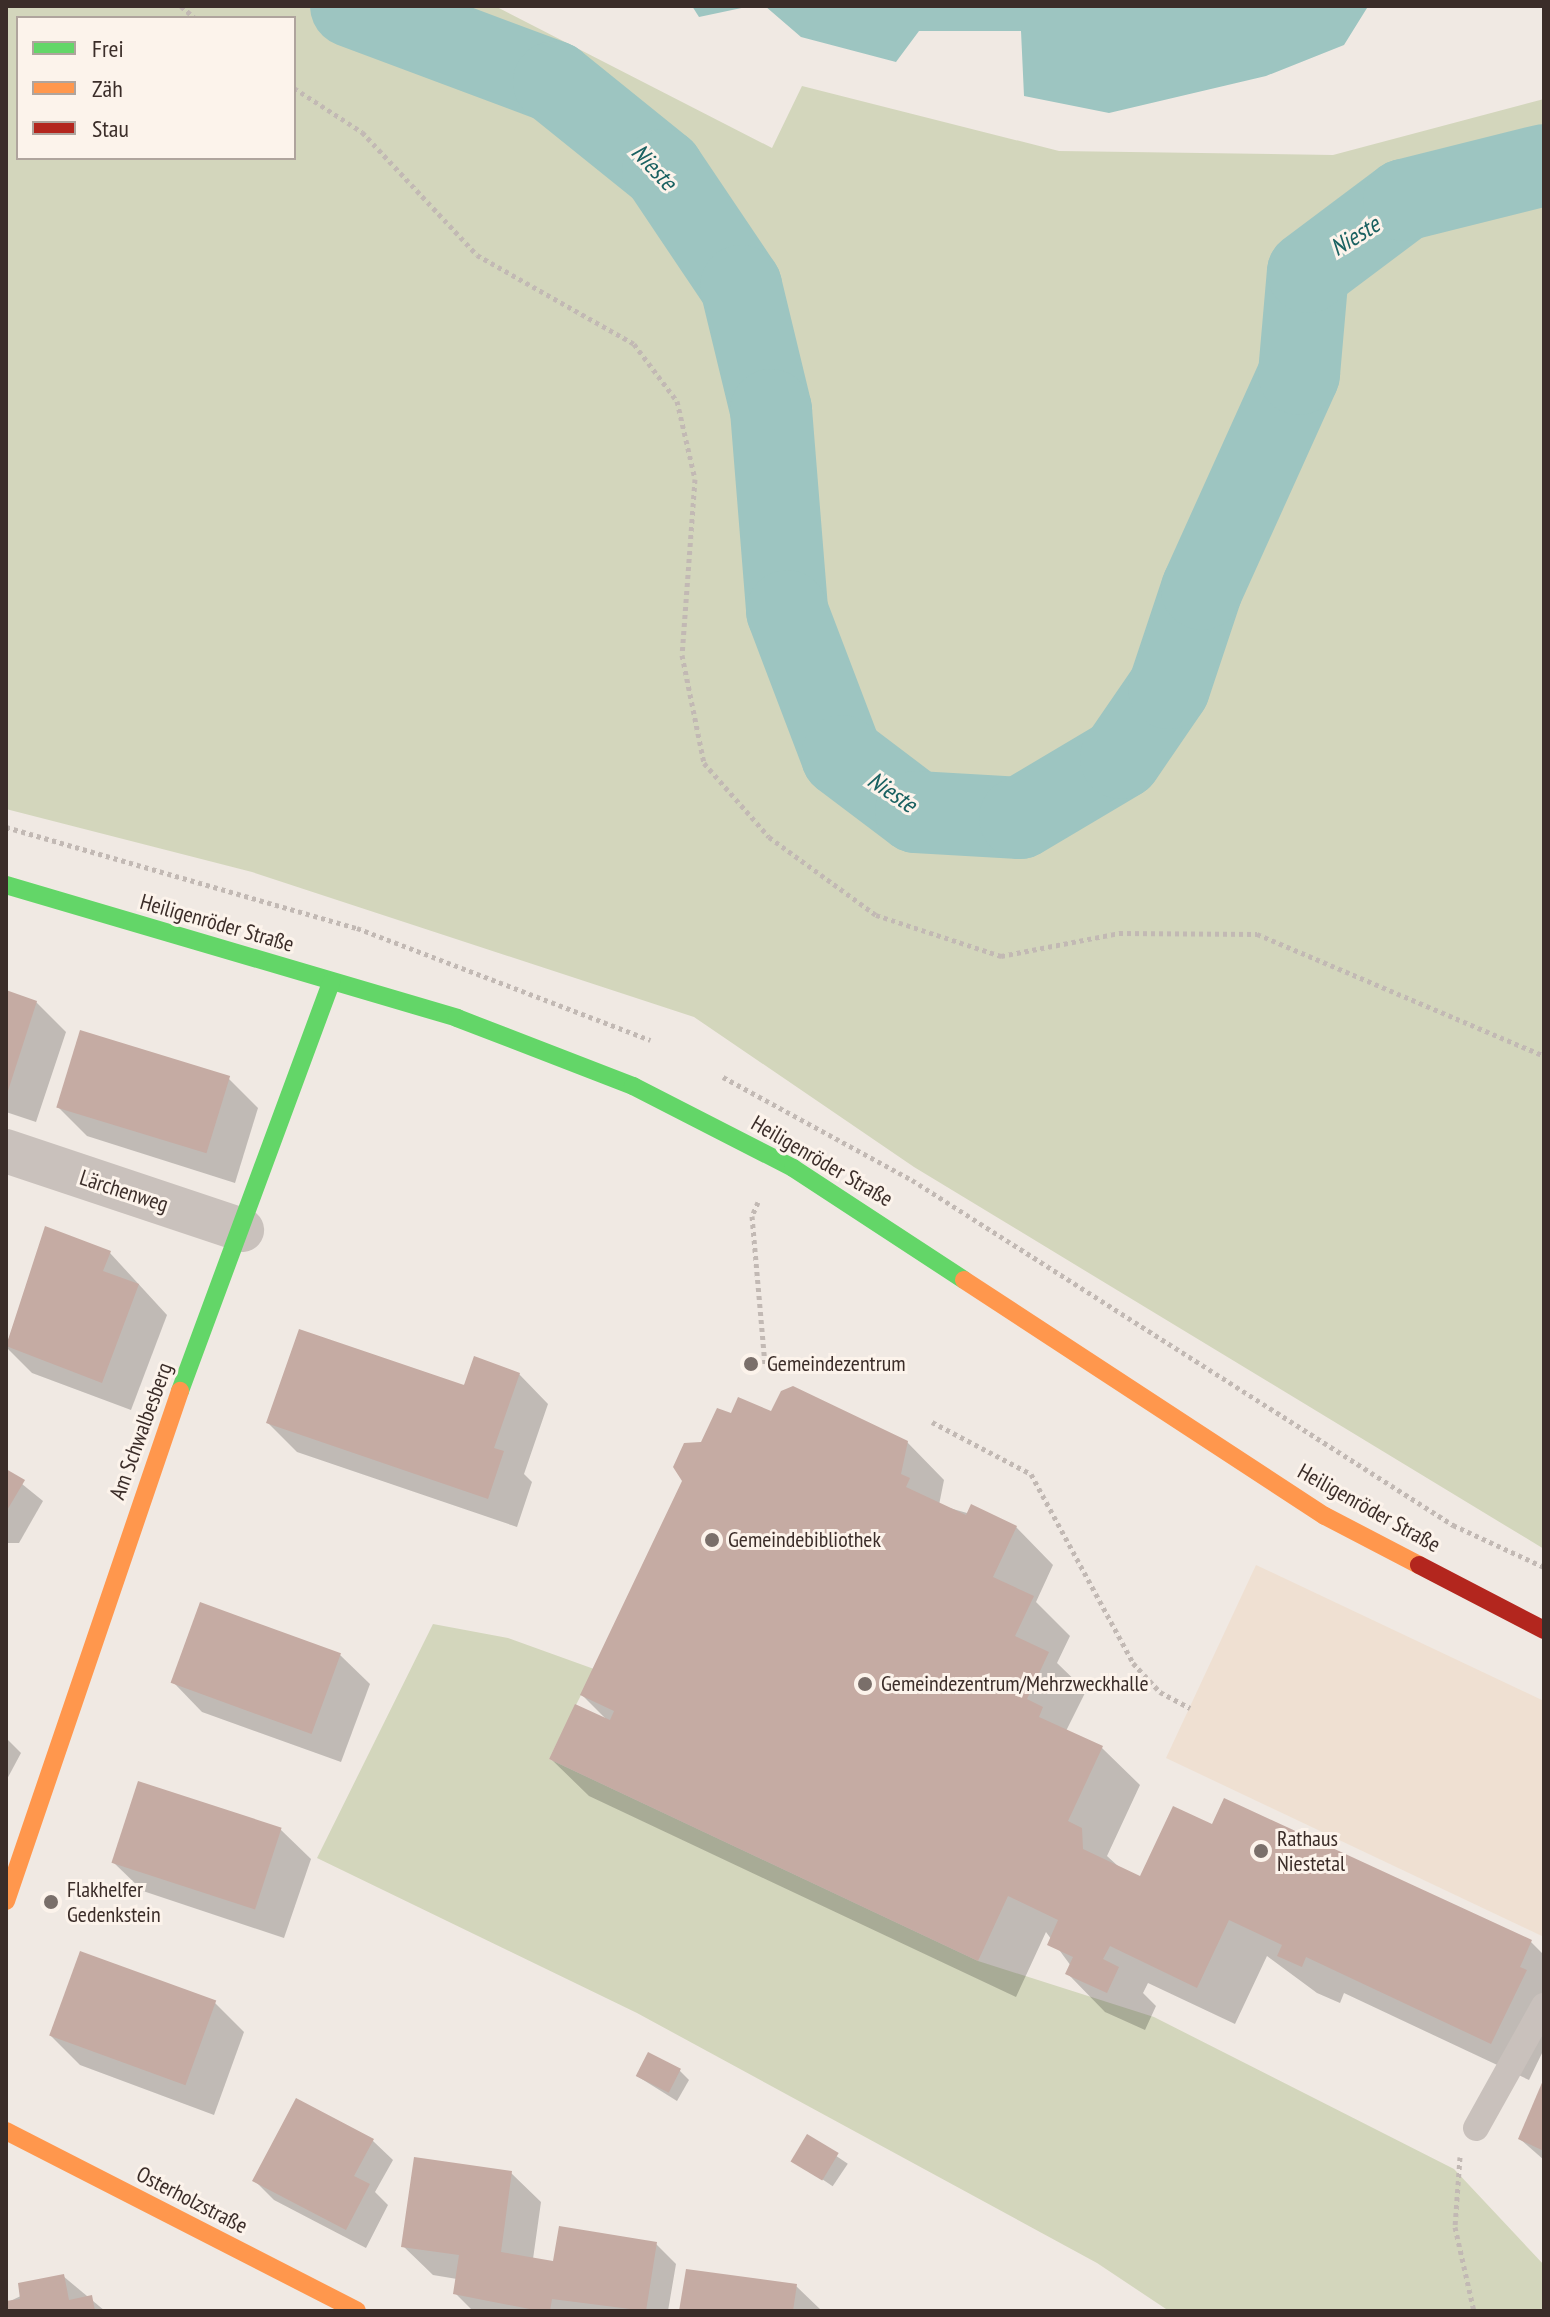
<!DOCTYPE html>
<html>
<head>
<meta charset="utf-8">
<style>
  body { margin:0 }
  #map { position:relative; width:1550px; height:2317px; overflow:hidden; background:#f0e9e3; font-family:"PT Sans Narrow",sans-serif }
  div>[style] { position:absolute }
  [style*='--x'] { left:calc(var(--x)*1px); top:calc(var(--y)*1px); width:calc(var(--w)*1px); rotate:calc(var(--a)*1deg) }
  .green>* { inset:0; background:#d3d6bc }
  .plaza>* { inset:0; background:#efe0d2 }
  .water>* { inset:0; background:#9dc5c1 }
  .shadow>* { inset:0; background:#0003; transform-origin:0 0 }
  .river>* { height:82px; margin:-41px; padding:0 41px; transform-origin:41px; border-radius:41px; background:#9dc5c1 }
  .building>* { inset:0; background:#c5aba3; transform-origin:0 0 }
  .path>* { height:5px; margin-top:-2.5px; transform-origin:0; background:repeating-linear-gradient(90deg,#c2b9b4 0 4px,transparent 0 8px) }
  .lane>* { height:26px; margin:-13px; padding:0 13px; transform-origin:13px; border-radius:13px; background:#c9c1bc }
  .street>* { height:44px; margin:-22px; padding:0 22px; transform-origin:22px; border-radius:22px; background:#c9c1bc }
  .fast>* { height:18px; margin:-9px; padding:0 9px; transform-origin:9px; border-radius:9px; background:#63d668 }
  .slow>* { height:18px; margin:-9px; padding:0 9px; transform-origin:9px; border-radius:9px; background:#ff974d }
  .jam>* { height:18px; margin:-9px; padding:0 9px; transform-origin:9px; border-radius:9px; background:#b3261e }
  .dots>* { width:22px; height:22px; translate:-50% -50%; box-sizing:border-box; border:4px solid #fcf3eb; border-radius:50% }
  span { translate:-50% -50%; white-space:nowrap; text-align:center; line-height:1.15; -webkit-text-stroke:6px #fcf3eb; paint-order:stroke }
  .street-label { font-size:22px; color:#3b2d29 }
  .poi-label { font-size:22px; color:#3b2d29 }
  .left { translate:0 -50%; text-align:left }
  .water-label { font-size:24px; color:#1a6161; font-style:italic }
  .frame { position:absolute; inset:0; border:8px solid #3b2d29; pointer-events:none }
  .legend { position:absolute; left:16px; top:16px; width:280px; height:144px; box-sizing:border-box; background:#fcf3eb; border:2px solid #afa49d; margin:0; padding:10px 14px; list-style:none; font-size:24px; color:#3b2d29 }
  .legend li { display:flex; align-items:center; gap:16px; height:40px }
  .legend b { width:40px; border:2px solid #afa49d }
</style>
</head>
<body>
<div id="map">
  <div class="green">
    <i style="clip-path:polygon(evenodd,6px 6px,495px 6px,772px 148px,802px 86px,1059px 151px,1333px 155px,1544px 99px,1544px 1549px,914px 1167px,694px 1017px,252px 872px,6px 809px,6px 6px,18px 18px,294px 18px,294px 158px,18px 158px,18px 18px)"></i>
    <i style="clip-path:polygon(433px 1624px,508px 1638px,594px 1669px,549px 1759px,978px 1961px,1154px 2017px,1454px 2169px,1544px 2265px,1544px 2311px,1169px 2311px,1097px 2263px,637px 2013px,317px 1858px)"></i>
  </div>
  <div class="plaza">
    <i style="clip-path:polygon(1256px 1565px,1544px 1701px,1544px 1937px,1166px 1758px)"></i>
  </div>
  <div class="water">
    <i style="clip-path:polygon(692px 6px,751px 6px,699px 17px)"></i>
    <i style="clip-path:polygon(765px 6px,1364px 6px,1367px 8px,1344px 45px,1266px 76px,1109px 113px,1024px 96px,1021px 31px,919px 31px,896px 62px,801px 37px)"></i>
  </div>
  <div class="shadow">
    <i style="clip-path:polygon(6px 992px,36px 1002px,66px 1032px,36px 1122px,6px 1112px)"></i>
    <i style="clip-path:polygon(229px 1079px,258px 1108px,235px 1183px,87px 1136px,57px 1106px)"></i>
    <i style="clip-path:polygon(46px 1229px,110px 1253px,167px 1315px,131px 1410px,32px 1373px,6px 1347px)"></i>
    <i style="clip-path:polygon(519px 1374px,548px 1404px,524px 1474px,532px 1482px,517px 1527px,297px 1452px,268px 1423px)"></i>
    <i style="clip-path:polygon(772px 1414px,907px 1442px,944px 1480px,939px 1505px,1016px 1527px,1053px 1565px,1036px 1602px,1070px 1636px,1057px 1663px,1086px 1691px,1066px 1731px,1102px 1748px,1140px 1785px,1107px 1856px,1119px 1867px,1141px 1878px,1213px 1827px,1531px 1942px,1544px 1955px,1544px 2049px,1529px 2080px,1344px 1993px,1340px 2003px,1317px 1993px,1267px 1956px,1235px 2024px,1148px 1983px,1143px 1993px,1156px 2006px,1145px 2030px,1105px 2012px,1068px 1974px,1071px 1966px,1046px 1932px,1016px 1997px,589px 1796px,551px 1759px,608px 1721px,582px 1695px,702px 1444px,732px 1416px)"></i>
    <i style="clip-path:polygon(6px 1471px,43px 1501px,19px 1543px,6px 1543px)"></i>
    <i style="clip-path:polygon(340px 1655px,370px 1684px,341px 1762px,202px 1712px,173px 1682px)"></i>
    <i style="clip-path:polygon(6px 1738px,21px 1753px,6px 1781px)"></i>
    <i style="clip-path:polygon(140px 1783px,281px 1830px,311px 1859px,284px 1938px,143px 1891px,113px 1862px)"></i>
    <i style="clip-path:polygon(215px 2003px,244px 2032px,214px 2115px,80px 2065px,51px 2036px)"></i>
    <i style="clip-path:polygon(679px 2070px,689px 2080px,677px 2101px,637px 2076px)"></i>
    <i style="clip-path:polygon(1544px 2083px,1544px 2160px,1520px 2139px)"></i>
    <i style="clip-path:polygon(297px 2100px,373px 2141px,393px 2160px,375px 2192px,388px 2205px,366px 2248px,274px 2200px,255px 2181px)"></i>
    <i style="left:808px;top:2137px;width:48px;height:27px;rotate:34deg"></i>
    <i style="clip-path:polygon(511px 2173px,541px 2202px,533px 2259px,555px 2263px,656px 2244px,676px 2264px,668px 2311px,473px 2311px,455px 2293px,457px 2279px,433px 2275px,403px 2246px)"></i>
    <i style="clip-path:polygon(63px 2276px,105px 2311px,6px 2311px,6px 2303px)"></i>
    <i style="clip-path:polygon(796px 2286px,822px 2311px,681px 2311px)"></i>
  </div>
  <div class="river">
    <i style="--x:351;--y:6;--w:217;--a:20.5"></i>
    <i style="--x:554;--y:82;--w:140;--a:38.9"></i>
    <i style="--x:663;--y:170;--w:140;--a:56.1"></i>
    <i style="--x:741;--y:286;--w:128;--a:76.4"></i>
    <i style="--x:771;--y:410;--w:202;--a:85.4"></i>
    <i style="--x:787;--y:611;--w:155;--a:69.2"></i>
    <i style="--x:842;--y:756;--w:93;--a:37.1"></i>
    <i style="--x:916;--y:812;--w:104;--a:3.3"></i>
    <i style="--x:1020;--y:818;--w:117;--a:-30.7"></i>
    <i style="--x:1121;--y:758;--w:85;--a:-55.6"></i>
    <i style="--x:1169;--y:688;--w:104;--a:-71.6"></i>
    <i style="--x:1202;--y:589;--w:236;--a:-65.7"></i>
    <i style="--x:1299;--y:374;--w:102;--a:-85"></i>
    <i style="--x:1308;--y:272;--w:120;--a:-36.9"></i>
    <i style="--x:1404;--y:200;--w:144;--a:-14"></i>
  </div>
  <div class="building">
    <i style="clip-path:polygon(6px 990px,37px 1001px,7px 1094px,6px 1094px)"></i>
    <i style="left:80px;top:1030px;width:157px;height:81px;rotate:17deg"></i>
    <i style="clip-path:polygon(45px 1226px,111px 1251px,103px 1271px,139px 1284px,102px 1383px,6px 1346px)"></i>
    <i style="clip-path:polygon(299px 1329px,464px 1385px,474px 1356px,520px 1373px,494px 1448px,504px 1451px,488px 1499px,266px 1423px)"></i>
    <i style="clip-path:polygon(793px 1386px,908px 1441px,901px 1474px,910px 1478px,906px 1487px,966px 1515px,971px 1504px,1017px 1526px,993px 1577px,1034px 1596px,1015px 1636px,1049px 1652px,1027px 1699px,1043px 1707px,1039px 1717px,1103px 1746px,1068px 1821px,1082px 1828px,1083px 1849px,1140px 1876px,1173px 1806px,1212px 1824px,1224px 1798px,1532px 1940px,1520px 1967px,1527px 1970px,1491px 2044px,1306px 1957px,1302px 1967px,1277px 1956px,1282px 1945px,1229px 1920px,1197px 1988px,1110px 1946px,1103px 1959px,1119px 1967px,1107px 1993px,1065px 1974px,1073px 1957px,1047px 1945px,1058px 1920px,1008px 1896px,978px 1961px,549px 1759px,575px 1704px,610px 1720px,614px 1711px,580px 1695px,682px 1481px,673px 1467px,684px 1443px,701px 1442px,717px 1408px,731px 1413px,738px 1397px,771px 1411px,781px 1391px)"></i>
    <i style="clip-path:polygon(6px 1469px,25px 1480px,6px 1512px)"></i>
    <i style="left:200px;top:1602px;width:150px;height:86px;rotate:20deg"></i>
    <i style="left:138px;top:1781px;width:151px;height:86px;rotate:18deg"></i>
    <i style="left:80px;top:1951px;width:145px;height:90px;rotate:20deg"></i>
    <i style="left:648px;top:2052px;width:37px;height:27px;rotate:27deg"></i>
    <i style="clip-path:polygon(1544px 2078px,1544px 2151px,1518px 2139px)"></i>
    <i style="clip-path:polygon(296px 2098px,374px 2139px,354px 2176px,370px 2184px,346px 2230px,252px 2181px)"></i>
    <i style="left:807px;top:2134px;width:37px;height:32px;rotate:31deg"></i>
    <i style="clip-path:polygon(414px 2157px,512px 2171px,501px 2252px,553px 2261px,559px 2226px,657px 2242px,646px 2311px,552px 2299px,550px 2311px,540px 2311px,453px 2294px,459px 2255px,401px 2247px)"></i>
    <i style="clip-path:polygon(686px 2269px,797px 2284px,793px 2311px,679px 2311px)"></i>
    <i style="clip-path:polygon(64px 2274px,69px 2300px,92px 2295px,95px 2311px,6px 2311px,6px 2301px,20px 2299px,18px 2283px)"></i>
  </div>
  <div class="path">
    <i style="--x:181;--y:6;--w:18;--a:41"></i>
    <i style="--x:294;--y:88;--w:81;--a:32.9"></i>
    <i style="--x:362;--y:132;--w:168;--a:46.9"></i>
    <i style="--x:477;--y:255;--w:180;--a:29.5"></i>
    <i style="--x:634;--y:344;--w:71;--a:53"></i>
    <i style="--x:677;--y:401;--w:80;--a:77"></i>
    <i style="--x:695;--y:479;--w:176;--a:94.2"></i>
    <i style="--x:682;--y:655;--w:110;--a:78.5"></i>
    <i style="--x:704;--y:763;--w:98;--a:48.7"></i>
    <i style="--x:769;--y:837;--w:132;--a:36.1"></i>
    <i style="--x:876;--y:915;--w:132;--a:18.2"></i>
    <i style="--x:1001;--y:956;--w:120;--a:-11"></i>
    <i style="--x:1119;--y:933;--w:138;--a:0.4"></i>
    <i style="--x:1257;--y:934;--w:312;--a:23"></i>
    <i style="--x:6;--y:827;--w:365;--a:16.1"></i>
    <i style="--x:357;--y:928;--w:314;--a:20.9"></i>
    <i style="--x:723;--y:1077;--w:215;--a:28.6"></i>
    <i style="--x:912;--y:1180;--w:642;--a:32.53"></i>
    <i style="--x:1453;--y:1525;--w:100;--a:24.8"></i>
    <i style="--x:758;--y:1202;--w:15;--a:113"></i>
    <i style="--x:752;--y:1216;--w:149;--a:85"></i>
    <i style="--x:932;--y:1422;--w:112;--a:27.7"></i>
    <i style="--x:1031;--y:1474;--w:215;--a:61.6"></i>
    <i style="--x:1133;--y:1663;--w:40;--a:47"></i>
    <i style="--x:1160;--y:1692;--w:34;--a:28"></i>
    <i style="--x:1460;--y:2157;--w:70;--a:94.1"></i>
    <i style="--x:1455;--y:2227;--w:86;--a:77.3"></i>
  </div>
  <div class="lane">
    <i style="--x:1476;--y:2128;--w:140;--a:-60.9"></i>
  </div>
  <div class="street">
    <i style="--x:6;--y:1151;--w:249;--a:18.5"></i>
  </div>
  <div class="fast">
    <i style="--x:6;--y:885;--w:470;--a:16.4"></i>
    <i style="--x:457;--y:1018;--w:189;--a:21.1"></i>
    <i style="--x:633;--y:1086;--w:180;--a:27.1"></i>
    <i style="--x:793;--y:1168;--w:204;--a:33.2"></i>
    <i style="--x:180;--y:1391;--w:436;--a:-69.7"></i>
  </div>
  <div class="slow">
    <i style="--x:964;--y:1280;--w:431;--a:33.2"></i>
    <i style="--x:1325;--y:1516;--w:106;--a:27.5"></i>
    <i style="--x:6;--y:1901;--w:539;--a:-71.16"></i>
    <i style="--x:6;--y:2131;--w:394;--a:27.1"></i>
  </div>
  <div class="jam">
    <i style="--x:1419;--y:1565;--w:141;--a:27.5"></i>
  </div>
  <div class="dots">
    <i style="left:751px;top:1364px;background:#7a6f6a"></i>
    <i style="left:712px;top:1540px;background:#7a6f6a"></i>
    <i style="left:865px;top:1684px;background:#7a6f6a"></i>
    <i style="left:1261px;top:1851px;background:#7a6f6a"></i>
    <i style="left:51px;top:1902px;background:#7a6f6a"></i>
  </div>
  <div class="street-label">
    <span style="left:217px;top:923px;rotate:16deg">Heiligenröder Straße</span>
    <span style="left:822px;top:1161px;rotate:30deg">Heiligenröder Straße</span>
    <span style="left:124px;top:1191px;rotate:18deg">Lärchenweg</span>
    <span style="left:141px;top:1431px;rotate:-70deg">Am Schwalbesberg</span>
    <span style="left:1369px;top:1508px;rotate:29deg">Heiligenröder Straße</span>
    <span style="left:192px;top:2200px;rotate:27deg">Osterholzstraße</span>
  </div>
  <div class="poi-label">
    <span class="left" style="left:767px;top:1364px">Gemeindezentrum</span>
    <span class="left" style="left:728px;top:1540px">Gemeindebibliothek</span>
    <span class="left" style="left:881px;top:1684px">Gemeindezentrum/Mehrzweckhalle</span>
    <span class="left" style="left:1277px;top:1851px">Rathaus<br>Niestetal</span>
    <span class="left" style="left:67px;top:1902px">Flakhelfer<br>Gedenkstein</span>
  </div>
  <div class="water-label">
    <span style="left:654px;top:167px;rotate:47deg">Nieste</span>
    <span style="left:1355px;top:236px;rotate:-32deg">Nieste</span>
    <span style="left:892px;top:792px;rotate:34deg">Nieste</span>
  </div>
  <div class="frame"></div>
  <ul class="legend">
  <li><b style="height:10px;background:#63d668"></b>Frei</li>
  <li><b style="height:10px;background:#ff974d"></b>Zäh</li>
  <li><b style="height:10px;background:#b3261e"></b>Stau</li>
  </ul>
</div>
</body>
</html>
